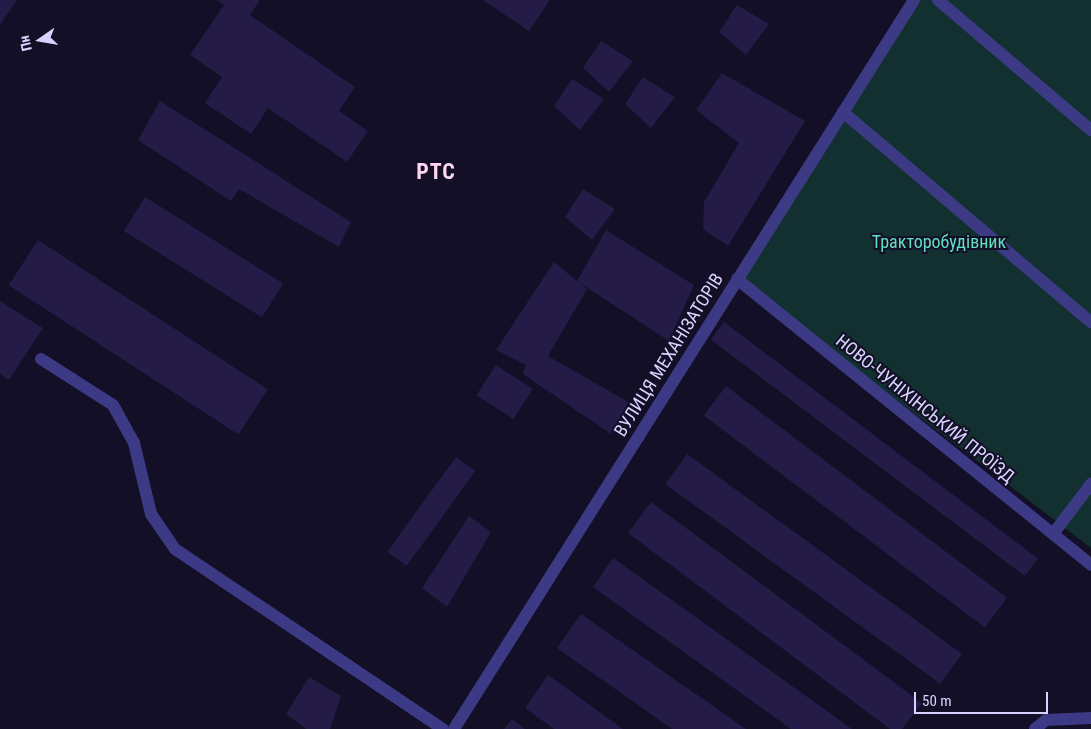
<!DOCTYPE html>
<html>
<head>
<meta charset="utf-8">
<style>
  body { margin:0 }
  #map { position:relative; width:1091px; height:729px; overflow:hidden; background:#130f26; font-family:"Roboto Condensed",sans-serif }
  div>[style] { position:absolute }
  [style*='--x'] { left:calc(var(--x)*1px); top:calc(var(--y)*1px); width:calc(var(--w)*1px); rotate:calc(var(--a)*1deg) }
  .green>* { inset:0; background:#12302f }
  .building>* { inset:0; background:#241b47; transform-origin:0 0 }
  .minor>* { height:12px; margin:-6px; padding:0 6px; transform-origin:6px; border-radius:6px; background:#3d3a85 }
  span { translate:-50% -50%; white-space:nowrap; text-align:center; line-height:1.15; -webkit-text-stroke:4px #130f26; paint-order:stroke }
  .park-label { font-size:18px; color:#5fe0c0 }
  .street-label { font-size:18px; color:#d9d4ff }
  .district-label { font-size:22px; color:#ffd6f0; font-weight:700; letter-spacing:1px }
  .north { position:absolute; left:15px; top:15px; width:50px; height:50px; -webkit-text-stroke:4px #130f26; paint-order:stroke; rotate:257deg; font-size:14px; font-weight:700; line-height:20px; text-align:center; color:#d9d4ff }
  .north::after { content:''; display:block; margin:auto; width:18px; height:22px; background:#d9d4ff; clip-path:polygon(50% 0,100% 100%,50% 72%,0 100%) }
  .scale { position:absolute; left:914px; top:692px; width:134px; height:22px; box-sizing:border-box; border:2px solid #d9d4ff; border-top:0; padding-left:6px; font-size:15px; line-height:18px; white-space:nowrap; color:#d9d4ff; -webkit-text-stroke:4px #130f26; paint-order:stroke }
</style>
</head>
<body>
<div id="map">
  <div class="green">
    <i style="clip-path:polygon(914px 0,1091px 0,1091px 548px,738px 279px)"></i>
  </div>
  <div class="building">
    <i style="clip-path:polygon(0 0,17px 0,0 25px)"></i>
    <i style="clip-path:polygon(217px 0,260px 0,250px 15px,355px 87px,339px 111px,368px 131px,347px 162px,268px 108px,251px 134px,205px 103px,222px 77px,190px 55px,224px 5px)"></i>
    <i style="clip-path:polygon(483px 0,550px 0,529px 31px)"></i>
    <i style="clip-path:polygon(737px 5px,769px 24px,746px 55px,719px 32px)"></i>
    <i style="clip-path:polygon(601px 41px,633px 61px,609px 92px,583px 68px)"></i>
    <i style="clip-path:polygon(722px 73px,805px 121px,728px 246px,703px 229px,704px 202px,739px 143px,696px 110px)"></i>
    <i style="clip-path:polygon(643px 77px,675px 97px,651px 128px,625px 104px)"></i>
    <i style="clip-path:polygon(572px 79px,604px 99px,580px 130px,554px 106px)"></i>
    <i style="clip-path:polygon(160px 101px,351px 222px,339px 247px,239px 189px,231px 201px,138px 140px)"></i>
    <i style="clip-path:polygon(583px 189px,615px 209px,592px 240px,565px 217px)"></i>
    <i style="left:145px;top:197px;width:163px;height:40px;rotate:32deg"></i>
    <i style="clip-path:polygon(606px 230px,694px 285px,669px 341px,577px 281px,587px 289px,548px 356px,630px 403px,611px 434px,523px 374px,526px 365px,496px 350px,554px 262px,577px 281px)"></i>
    <i style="left:38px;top:240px;width:274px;height:54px;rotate:33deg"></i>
    <i style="clip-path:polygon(0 301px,43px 328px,9px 380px,0 374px)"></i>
    <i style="left:724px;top:322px;width:393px;height:22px;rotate:37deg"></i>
    <i style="left:496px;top:365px;width:44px;height:36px;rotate:33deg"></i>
    <i style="left:726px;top:386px;width:352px;height:37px;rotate:37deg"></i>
    <i style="left:687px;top:454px;width:340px;height:37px;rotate:36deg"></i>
    <i style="left:456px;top:457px;width:24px;height:117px;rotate:36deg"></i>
    <i style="clip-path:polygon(651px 502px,922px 703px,902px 729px,890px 729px,628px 533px)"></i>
    <i style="clip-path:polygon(469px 516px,491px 532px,447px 607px,422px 588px)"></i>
    <i style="clip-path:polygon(613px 558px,852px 729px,791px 729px,593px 587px)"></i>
    <i style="clip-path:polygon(581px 614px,746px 729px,672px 729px,557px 648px)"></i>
    <i style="clip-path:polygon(548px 675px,623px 729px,554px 729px,525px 708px)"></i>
    <i style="clip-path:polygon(309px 677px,341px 696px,330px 729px,306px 729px,286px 714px)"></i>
    <i style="clip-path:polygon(512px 719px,525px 729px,504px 729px)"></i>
  </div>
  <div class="minor">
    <i style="--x:938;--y:0;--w:201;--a:40.4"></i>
    <i style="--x:843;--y:112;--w:325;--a:40.3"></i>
    <i style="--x:737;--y:279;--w:455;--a:38.9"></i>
    <i style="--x:41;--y:359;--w:85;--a:32.6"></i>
    <i style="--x:113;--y:405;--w:43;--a:61.1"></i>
    <i style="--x:134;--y:443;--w:73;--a:76.5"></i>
    <i style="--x:151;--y:514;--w:42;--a:55.6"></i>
    <i style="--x:175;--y:549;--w:323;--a:33.9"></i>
    <i style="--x:1053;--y:534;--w:63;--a:-52.8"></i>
    <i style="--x:454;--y:729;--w:862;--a:-57.75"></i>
    <i style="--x:1035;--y:729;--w:14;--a:-39"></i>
    <i style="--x:1046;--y:720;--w:45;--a:-2.5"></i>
  </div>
  <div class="park-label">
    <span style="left:939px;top:242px">Тракторобудівник</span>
  </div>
  <div class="street-label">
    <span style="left:669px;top:355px;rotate:-58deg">ВУЛИЦЯ МЕХАНІЗАТОРІВ</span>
    <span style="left:925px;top:409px;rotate:39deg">НОВО-ЧУНІХІНСЬКИЙ ПРОЇЗД</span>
  </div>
  <div class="district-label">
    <span style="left:436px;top:172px">РТС</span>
  </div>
  <div class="north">Пн</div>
  <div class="scale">50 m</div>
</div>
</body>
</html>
